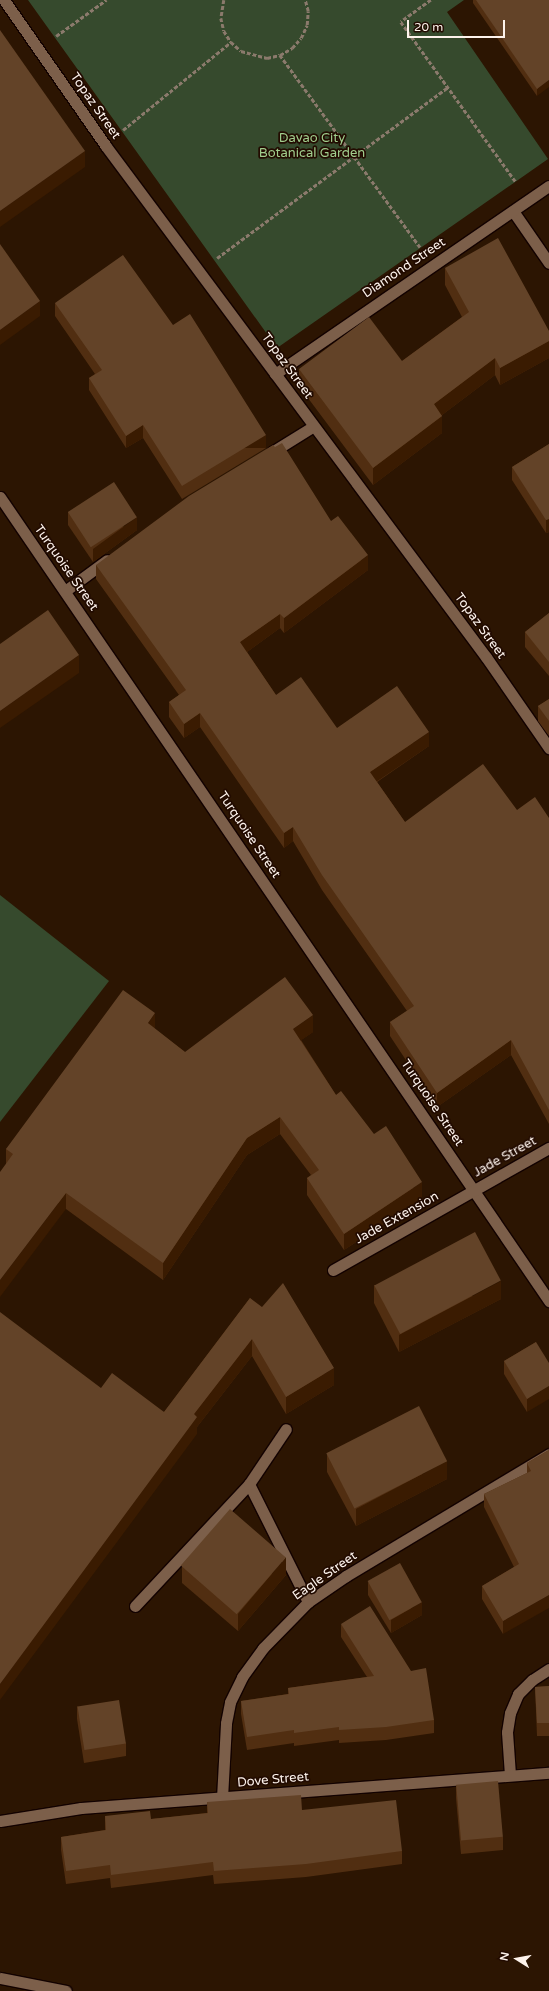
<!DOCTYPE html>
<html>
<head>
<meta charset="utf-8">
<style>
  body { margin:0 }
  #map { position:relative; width:549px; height:1991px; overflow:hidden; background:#2c1502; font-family:"Varela Round",sans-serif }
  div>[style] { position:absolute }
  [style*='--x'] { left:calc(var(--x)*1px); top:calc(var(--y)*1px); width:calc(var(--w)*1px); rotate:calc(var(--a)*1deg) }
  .green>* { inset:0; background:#364a2d }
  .path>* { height:2.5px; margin-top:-1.25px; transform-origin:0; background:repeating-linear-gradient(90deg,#8b7a6c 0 4px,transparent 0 6px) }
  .roads { filter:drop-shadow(1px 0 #130200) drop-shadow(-1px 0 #130200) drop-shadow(0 1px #130200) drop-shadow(0 -1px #130200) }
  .service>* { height:11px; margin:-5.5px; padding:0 5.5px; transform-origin:5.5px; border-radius:5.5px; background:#7c5f4a }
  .minor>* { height:11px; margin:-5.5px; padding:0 5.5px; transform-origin:5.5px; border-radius:5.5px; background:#7c5f4a }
  .tertiary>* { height:11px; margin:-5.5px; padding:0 5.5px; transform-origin:5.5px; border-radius:5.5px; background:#7c5f4a }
  .wall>* { inset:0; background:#512e11 }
  .shaded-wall>* { inset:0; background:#3a1b01; transform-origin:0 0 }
  .building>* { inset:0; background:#634328; transform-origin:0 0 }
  span { translate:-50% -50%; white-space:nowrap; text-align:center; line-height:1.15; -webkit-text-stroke:3.5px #220b00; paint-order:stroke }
  .street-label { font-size:13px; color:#fdf3ec }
  .park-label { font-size:13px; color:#a1ce8d }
  .north { position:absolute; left:497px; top:1939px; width:40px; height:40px; -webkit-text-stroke:3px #220b00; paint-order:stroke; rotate:281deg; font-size:11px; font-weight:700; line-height:16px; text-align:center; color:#fdf3ec }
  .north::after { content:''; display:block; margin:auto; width:14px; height:18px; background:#fdf3ec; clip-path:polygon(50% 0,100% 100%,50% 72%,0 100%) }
  .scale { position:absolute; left:407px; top:20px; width:98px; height:18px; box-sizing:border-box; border:2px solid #fdf3ec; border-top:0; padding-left:5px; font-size:12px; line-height:14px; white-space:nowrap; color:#fdf3ec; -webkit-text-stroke:3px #220b00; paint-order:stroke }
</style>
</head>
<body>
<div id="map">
  <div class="green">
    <i style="clip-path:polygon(28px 0,464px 0,447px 12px,548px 159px,277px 348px)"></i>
    <i style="clip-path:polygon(0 895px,109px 981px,0 1122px)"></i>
  </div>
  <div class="path">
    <i style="--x:224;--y:0;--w:18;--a:99"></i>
    <i style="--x:221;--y:18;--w:13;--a:77"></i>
    <i style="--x:224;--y:31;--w:13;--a:58"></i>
    <i style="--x:231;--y:42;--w:13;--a:42"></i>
    <i style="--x:241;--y:51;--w:27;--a:15"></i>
    <i style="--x:267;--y:58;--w:13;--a:-13"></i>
    <i style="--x:280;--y:55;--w:14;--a:-30"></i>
    <i style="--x:292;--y:48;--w:13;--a:-48"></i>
    <i style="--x:301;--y:38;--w:14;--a:-65"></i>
    <i style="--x:307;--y:25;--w:14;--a:-86"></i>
    <i style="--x:308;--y:11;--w:11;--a:-105"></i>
    <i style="--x:431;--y:0;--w:37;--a:144"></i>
    <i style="--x:401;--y:22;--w:197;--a:54.3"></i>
    <i style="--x:56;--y:36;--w:62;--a:-35.8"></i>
    <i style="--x:280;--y:55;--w:238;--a:53.9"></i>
    <i style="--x:123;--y:130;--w:139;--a:-39.2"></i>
    <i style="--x:217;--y:258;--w:287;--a:-36.5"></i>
  </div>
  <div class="roads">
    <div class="service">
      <i style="--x:249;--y:1484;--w:132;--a:63.4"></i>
      <i style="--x:135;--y:1606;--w:167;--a:-46.9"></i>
      <i style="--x:249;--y:1484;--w:66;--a:-56.1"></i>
    </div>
    <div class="minor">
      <i style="--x:4;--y:0;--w:177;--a:55.1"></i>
      <i style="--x:105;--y:145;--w:638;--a:53.35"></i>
      <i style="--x:486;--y:657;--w:111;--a:55.3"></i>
      <i style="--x:513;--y:211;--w:63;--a:55.3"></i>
      <i style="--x:275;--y:374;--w:332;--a:-34.5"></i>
      <i style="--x:272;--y:452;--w:49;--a:-31.8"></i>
      <i style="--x:0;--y:497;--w:974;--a:55.67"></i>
      <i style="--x:65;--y:591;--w:52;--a:-36.4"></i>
      <i style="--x:333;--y:1270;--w:248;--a:-29.5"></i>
      <i style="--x:510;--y:1775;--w:43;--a:-94"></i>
      <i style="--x:507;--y:1732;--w:19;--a:-81"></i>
      <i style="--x:510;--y:1713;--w:21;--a:-67"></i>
      <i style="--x:518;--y:1694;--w:20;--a:-45"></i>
      <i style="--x:532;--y:1680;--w:20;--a:-33"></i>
      <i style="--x:222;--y:1798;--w:75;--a:-86.9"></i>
      <i style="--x:226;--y:1723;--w:21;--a:-79"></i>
      <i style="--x:230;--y:1702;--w:28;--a:-64"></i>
      <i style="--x:242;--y:1677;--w:36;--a:-54"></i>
      <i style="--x:263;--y:1648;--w:64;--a:-45.6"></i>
      <i style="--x:308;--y:1602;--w:46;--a:-34.4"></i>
      <i style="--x:346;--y:1576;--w:237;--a:-31"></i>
      <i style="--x:0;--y:1821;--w:82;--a:-9.1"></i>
      <i style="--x:81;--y:1808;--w:469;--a:-4.3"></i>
    </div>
    <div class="tertiary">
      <i style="--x:0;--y:1978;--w:67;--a:11.1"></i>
    </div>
  </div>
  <div class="wall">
    <i style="clip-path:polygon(473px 0,549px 0,537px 96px,473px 3px)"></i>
    <i style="clip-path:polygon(445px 268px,549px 331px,549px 358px,500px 385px,495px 375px,442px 415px,442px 433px,373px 485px,299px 386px,299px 369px,402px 361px,462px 317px,445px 285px)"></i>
    <i style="clip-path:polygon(55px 303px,173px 325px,266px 448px,182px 499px,143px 438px,126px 448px,89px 390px,89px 378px,95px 374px,55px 316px)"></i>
    <i style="clip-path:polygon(549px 444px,549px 532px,546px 533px,512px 480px,512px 467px)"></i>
    <i style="clip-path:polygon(68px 512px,137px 530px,93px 562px,68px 525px)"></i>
    <i style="clip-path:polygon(331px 521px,368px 570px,284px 633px,280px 628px,247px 652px,276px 695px,337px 728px,429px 746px,377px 782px,405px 822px,517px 810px,549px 818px,549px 1124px,511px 1055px,437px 1107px,390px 1036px,390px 1022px,407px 1011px,322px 890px,293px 841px,284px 848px,200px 727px,184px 738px,169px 717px,169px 702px,179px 695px,96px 579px,96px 565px)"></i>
    <i style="clip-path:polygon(549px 613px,549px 676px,525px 647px,525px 632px)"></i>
    <i style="clip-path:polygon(549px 699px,549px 736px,538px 721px,538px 706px)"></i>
    <i style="clip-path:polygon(155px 1029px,185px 1052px,313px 1032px,301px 1040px,336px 1095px,422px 1199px,344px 1250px,307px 1195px,307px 1178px,311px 1175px,280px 1134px,247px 1155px,163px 1280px,66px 1209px,6px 1164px,6px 1149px)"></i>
    <i style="clip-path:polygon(374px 1285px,501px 1299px,399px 1352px,374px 1303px)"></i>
    <i style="clip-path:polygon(250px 1298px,334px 1385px,286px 1414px,252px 1356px,197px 1427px,197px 1434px,101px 1388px,164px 1412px)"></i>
    <i style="clip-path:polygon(536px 1342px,527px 1412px,504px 1374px,504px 1361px)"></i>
    <i style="clip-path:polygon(549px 1450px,503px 1634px,482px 1599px,482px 1586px,514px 1567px,484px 1507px,484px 1494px,527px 1473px,527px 1463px)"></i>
    <i style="clip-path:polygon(327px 1454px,447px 1479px,356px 1526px,327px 1472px)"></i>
    <i style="clip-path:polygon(182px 1566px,286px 1575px,238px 1631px,182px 1583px)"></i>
    <i style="clip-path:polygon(368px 1582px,422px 1615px,391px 1633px,368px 1595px)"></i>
    <i style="clip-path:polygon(341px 1624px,434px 1720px,434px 1733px,386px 1740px,339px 1743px,339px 1740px,294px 1746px,294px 1743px,247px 1750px,241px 1714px,241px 1701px,288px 1694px,288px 1688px,367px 1677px,341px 1637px)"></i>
    <i style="clip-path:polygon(549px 1686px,549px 1736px,537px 1736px,535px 1687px)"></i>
    <i style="clip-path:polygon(77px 1706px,126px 1743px,126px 1756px,84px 1763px,77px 1719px)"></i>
    <i style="clip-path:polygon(456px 1785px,503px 1837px,503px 1850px,461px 1854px,456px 1798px)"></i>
    <i style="clip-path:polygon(207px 1802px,302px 1810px,402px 1851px,402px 1864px,306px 1877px,214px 1884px,213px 1875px,111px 1888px,110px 1878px,66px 1884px,61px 1850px,61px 1837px,105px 1830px,105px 1816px,151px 1819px,207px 1813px)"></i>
  </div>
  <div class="shaded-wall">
    <i style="clip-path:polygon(549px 80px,549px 87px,537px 96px,537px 89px)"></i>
    <i style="clip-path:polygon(85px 151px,85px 167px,0 227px,0 211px)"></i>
    <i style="clip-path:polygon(40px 301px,40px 316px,0 345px,0 330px)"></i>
    <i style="clip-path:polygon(549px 341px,549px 358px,500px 385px,500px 368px)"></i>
    <i style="clip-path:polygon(495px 358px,495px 375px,434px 421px,434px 404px)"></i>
    <i style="clip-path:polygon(442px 416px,442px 433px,373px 485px,373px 468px)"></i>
    <i style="clip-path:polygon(143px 425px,143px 438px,126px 448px,126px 436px)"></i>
    <i style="left:266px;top:435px;width:13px;height:98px;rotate:90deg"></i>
    <i style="clip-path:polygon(137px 517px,137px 530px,93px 562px,93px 549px)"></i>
    <i style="clip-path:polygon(549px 519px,549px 532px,546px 533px,546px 520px)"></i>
    <i style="clip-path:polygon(368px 555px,368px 570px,284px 633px,284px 618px)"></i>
    <i style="clip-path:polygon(280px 614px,280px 628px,240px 657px,240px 642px)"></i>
    <i style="clip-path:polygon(79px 655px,79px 673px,0 728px,0 711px)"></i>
    <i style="clip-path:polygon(200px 713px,200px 727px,184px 738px,184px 724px)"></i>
    <i style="clip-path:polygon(429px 732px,429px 746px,370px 786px,370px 772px)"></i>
    <i style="clip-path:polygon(293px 827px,293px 841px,284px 848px,284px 833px)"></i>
    <i style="clip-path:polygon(155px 1013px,155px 1030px,148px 1023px)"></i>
    <i style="clip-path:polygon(313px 1015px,313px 1032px,293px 1046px,293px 1029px)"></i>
    <i style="clip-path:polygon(511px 1040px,511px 1055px,437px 1107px,437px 1093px)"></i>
    <i style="clip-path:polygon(280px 1117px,280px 1134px,247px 1155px,163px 1280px,163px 1263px,247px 1138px)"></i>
    <i style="clip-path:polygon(422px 1182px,422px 1199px,344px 1250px,344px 1234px)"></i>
    <i style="clip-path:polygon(66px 1193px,66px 1209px,0 1297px,0 1280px)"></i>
    <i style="clip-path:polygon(501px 1281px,501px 1299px,399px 1352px,399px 1335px)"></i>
    <i style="clip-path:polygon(252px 1339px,252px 1356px,197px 1427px,197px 1434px,0 1700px,0 1684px,194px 1414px)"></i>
    <i style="clip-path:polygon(334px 1368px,334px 1385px,286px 1414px,286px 1397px)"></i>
    <i style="clip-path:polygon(549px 1386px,549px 1399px,527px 1412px,527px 1399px)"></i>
    <i style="clip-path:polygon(447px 1461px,447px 1479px,356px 1526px,356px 1509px)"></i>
    <i style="clip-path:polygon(286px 1557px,286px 1575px,238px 1631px,238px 1614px)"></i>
    <i style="clip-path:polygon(549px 1595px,549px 1608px,503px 1634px,503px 1621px)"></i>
    <i style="clip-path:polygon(422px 1602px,422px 1615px,391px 1633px,391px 1620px)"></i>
  </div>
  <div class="building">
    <i style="clip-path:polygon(476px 0,549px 0,549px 80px,537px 89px)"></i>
    <i style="clip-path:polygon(0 30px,85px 151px,0 211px)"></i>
    <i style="clip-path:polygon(498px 238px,549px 331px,549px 341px,500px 368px,495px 358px,434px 404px,442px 416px,373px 468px,299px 369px,369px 317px,402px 361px,469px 312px,445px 268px)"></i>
    <i style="clip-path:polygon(0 244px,40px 301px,0 330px)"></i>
    <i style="clip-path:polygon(123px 255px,173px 325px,190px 314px,266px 435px,182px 486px,143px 425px,126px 436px,89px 378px,102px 370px,55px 303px)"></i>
    <i style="clip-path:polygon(282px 443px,331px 521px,338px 516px,368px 555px,284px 618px,280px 614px,240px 642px,276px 695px,301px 677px,337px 728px,397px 686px,429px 732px,370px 772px,405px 822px,483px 764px,517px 810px,535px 797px,549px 818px,549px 1110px,511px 1040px,437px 1093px,390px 1022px,414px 1006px,322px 875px,293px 827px,284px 833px,200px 713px,184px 724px,169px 702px,186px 690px,96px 565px,189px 496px,273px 445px,275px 447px)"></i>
    <i style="clip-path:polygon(549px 444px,549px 519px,546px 520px,512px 467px)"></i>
    <i style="left:114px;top:482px;width:42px;height:55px;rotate:57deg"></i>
    <i style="clip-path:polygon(48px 610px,79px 655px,0 711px,0 644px)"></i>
    <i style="clip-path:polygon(549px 613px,549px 662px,525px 632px)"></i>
    <i style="clip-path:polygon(549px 699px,549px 721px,538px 706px)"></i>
    <i style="clip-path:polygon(285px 977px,313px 1015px,293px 1029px,336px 1095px,341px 1091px,374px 1134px,386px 1126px,422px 1182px,344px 1234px,307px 1178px,319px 1170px,280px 1117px,247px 1138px,163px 1263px,66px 1193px,0 1280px,0 1172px,13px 1154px,6px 1149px,123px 990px,155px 1013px,148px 1023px,185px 1052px)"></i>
    <i style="left:475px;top:1232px;width:55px;height:114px;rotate:62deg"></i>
    <i style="clip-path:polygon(283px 1283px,334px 1368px,286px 1397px,252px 1339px,194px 1414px,197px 1417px,0 1684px,0 1312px,101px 1388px,112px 1373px,164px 1412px,250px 1298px,262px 1307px)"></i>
    <i style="clip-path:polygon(536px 1342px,549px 1363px,549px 1386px,527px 1399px,504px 1361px)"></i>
    <i style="left:419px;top:1406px;width:62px;height:104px;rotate:63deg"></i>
    <i style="clip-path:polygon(549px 1450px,549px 1595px,503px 1621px,482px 1586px,519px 1564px,484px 1494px,531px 1471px,527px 1463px)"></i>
    <i style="left:230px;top:1509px;width:74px;height:75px;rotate:41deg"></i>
    <i style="left:400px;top:1563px;width:45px;height:37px;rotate:61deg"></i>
    <i style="clip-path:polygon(370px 1606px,411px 1671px,426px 1668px,434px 1720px,386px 1727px,339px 1730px,339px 1727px,294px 1733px,294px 1730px,247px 1737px,241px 1701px,289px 1694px,288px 1688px,374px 1676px,341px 1624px)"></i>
    <i style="clip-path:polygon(549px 1686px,549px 1723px,537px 1723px,535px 1687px)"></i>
    <i style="left:119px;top:1700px;width:44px;height:42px;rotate:81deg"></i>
    <i style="left:498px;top:1781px;width:56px;height:42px;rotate:85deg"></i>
    <i style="clip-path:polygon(301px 1795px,302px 1810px,396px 1800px,402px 1851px,306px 1864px,214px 1871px,213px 1862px,111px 1875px,110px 1865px,66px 1871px,61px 1837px,106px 1830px,105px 1816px,150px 1811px,151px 1819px,208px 1813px,207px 1802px)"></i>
  </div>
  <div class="street-label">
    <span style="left:95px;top:106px;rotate:55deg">Topaz Street</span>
    <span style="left:404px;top:268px;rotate:-34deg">Diamond Street</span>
    <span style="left:287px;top:366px;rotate:54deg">Topaz Street</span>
    <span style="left:66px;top:568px;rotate:55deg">Turquoise Street</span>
    <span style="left:480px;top:626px;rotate:54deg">Topaz Street</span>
    <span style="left:249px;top:835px;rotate:56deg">Turquoise Street</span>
    <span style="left:432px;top:1103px;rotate:56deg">Turquoise Street</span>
    <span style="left:505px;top:1157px;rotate:-29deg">Jade Street</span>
    <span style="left:397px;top:1218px;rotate:-29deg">Jade Extension</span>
    <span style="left:325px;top:1576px;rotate:-35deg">Eagle Street</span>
    <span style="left:273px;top:1780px;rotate:-5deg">Dove Street</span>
  </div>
  <div class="park-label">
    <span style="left:312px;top:146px">Davao City<br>Botanical Garden</span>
  </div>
  <div class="north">N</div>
  <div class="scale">20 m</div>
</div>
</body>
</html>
